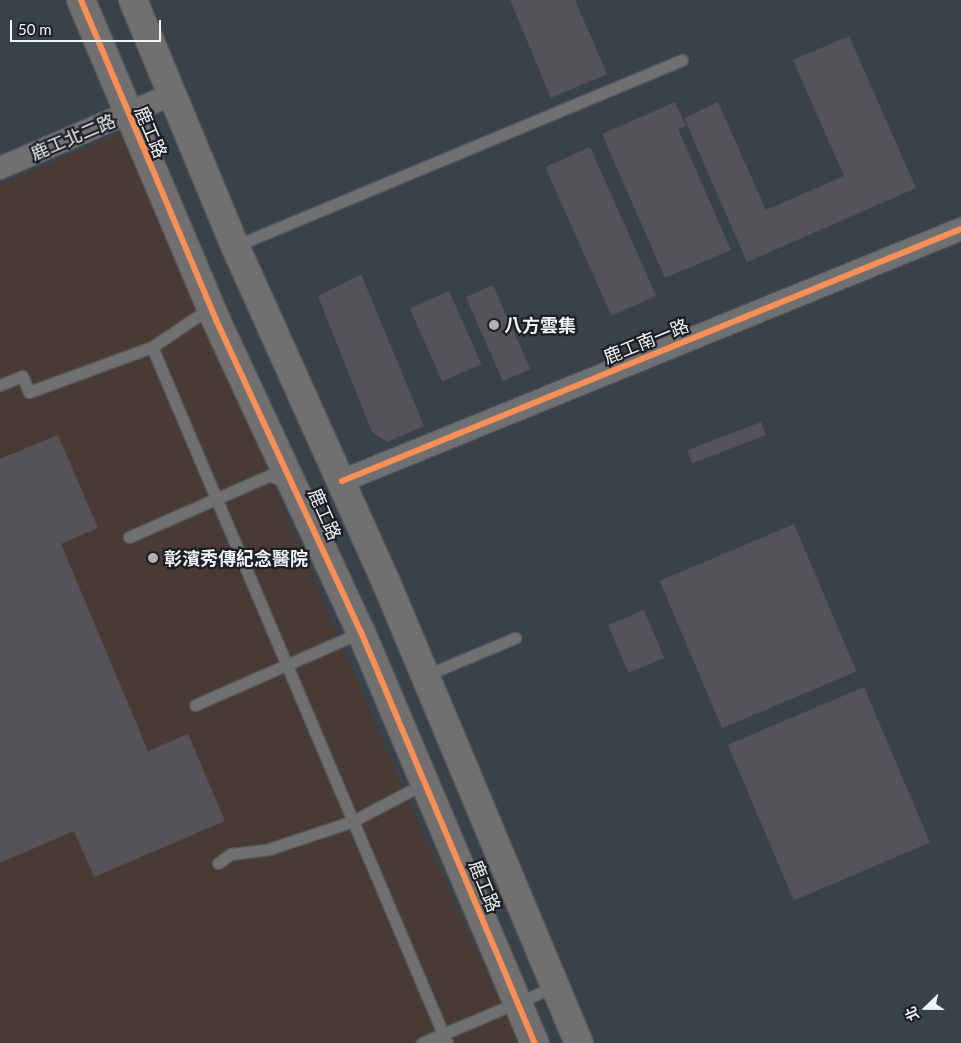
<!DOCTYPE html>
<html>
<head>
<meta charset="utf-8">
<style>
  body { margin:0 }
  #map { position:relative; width:961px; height:1043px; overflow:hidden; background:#36383b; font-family:Lato,"Noto Sans TC",sans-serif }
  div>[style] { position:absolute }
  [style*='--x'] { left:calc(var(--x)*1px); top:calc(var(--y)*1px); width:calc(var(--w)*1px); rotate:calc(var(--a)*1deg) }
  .built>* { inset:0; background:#39414b; transform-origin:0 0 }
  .medical>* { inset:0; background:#4a3a34 }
  .building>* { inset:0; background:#565259; transform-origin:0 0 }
  .roads { filter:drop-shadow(1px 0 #555659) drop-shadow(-1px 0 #555659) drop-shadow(0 1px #555659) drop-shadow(0 -1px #555659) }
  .lane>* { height:11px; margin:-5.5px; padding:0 5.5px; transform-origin:5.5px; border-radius:5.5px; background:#6e7072 }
  .street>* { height:22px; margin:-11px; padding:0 11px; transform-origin:11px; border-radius:11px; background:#6e7072 }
  .secondary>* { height:28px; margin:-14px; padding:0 14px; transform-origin:14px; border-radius:14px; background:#716f6f }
  .cycleway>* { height:6px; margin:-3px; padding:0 3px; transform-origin:3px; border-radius:3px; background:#f78f57 }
  .dots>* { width:14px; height:14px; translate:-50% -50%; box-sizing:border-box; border:2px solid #1d1f22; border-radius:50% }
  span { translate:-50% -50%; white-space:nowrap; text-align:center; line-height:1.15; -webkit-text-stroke:4.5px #1d1f22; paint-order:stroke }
  .street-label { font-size:18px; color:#f0f3f7 }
  .poi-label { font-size:18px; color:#f0f3f7; font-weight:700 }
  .left { translate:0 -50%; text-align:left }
  .north { position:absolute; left:901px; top:983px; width:50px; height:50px; -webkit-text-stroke:4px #1d1f22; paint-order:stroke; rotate:248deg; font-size:14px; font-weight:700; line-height:20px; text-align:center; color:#f0f3f7 }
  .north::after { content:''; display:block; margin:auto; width:18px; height:22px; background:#f0f3f7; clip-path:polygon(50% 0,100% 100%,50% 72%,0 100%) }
  .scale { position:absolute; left:10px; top:20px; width:151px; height:22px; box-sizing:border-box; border:2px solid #f0f3f7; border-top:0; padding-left:6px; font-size:15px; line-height:18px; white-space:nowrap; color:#f0f3f7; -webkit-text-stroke:4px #1d1f22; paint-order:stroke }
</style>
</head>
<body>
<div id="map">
  <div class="built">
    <i style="left:0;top:0;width:961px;height:1043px"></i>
  </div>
  <div class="medical">
    <i style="clip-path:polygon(124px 132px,406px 795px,519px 1043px,0 1043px,0 185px)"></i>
  </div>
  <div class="building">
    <i style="clip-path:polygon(510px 0,575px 0,607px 74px,551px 98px)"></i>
    <i style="clip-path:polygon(849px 36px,916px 188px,747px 262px,684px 118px,718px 102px,766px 210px,844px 176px,793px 60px)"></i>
    <i style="clip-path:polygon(675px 102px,686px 126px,678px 129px,731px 250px,665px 278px,602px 134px)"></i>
    <i style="left:590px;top:147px;width:163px;height:49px;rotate:66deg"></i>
    <i style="clip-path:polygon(361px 274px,424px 426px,387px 442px,372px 432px,318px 296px)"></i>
    <i style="left:493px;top:285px;width:92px;height:30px;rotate:66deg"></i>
    <i style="left:449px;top:291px;width:80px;height:43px;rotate:66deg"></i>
    <i style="left:761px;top:422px;width:14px;height:79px;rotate:69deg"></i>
    <i style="clip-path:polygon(58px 435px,98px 528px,61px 544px,148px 751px,188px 734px,225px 821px,94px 877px,74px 831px,0 863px,0 459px)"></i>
    <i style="left:794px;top:524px;width:160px;height:146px;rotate:67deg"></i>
    <i style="left:644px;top:610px;width:52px;height:39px;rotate:67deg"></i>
    <i style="left:864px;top:687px;width:169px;height:148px;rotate:67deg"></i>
  </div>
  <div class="roads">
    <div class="lane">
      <i style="--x:235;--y:246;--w:484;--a:-22.6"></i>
      <i style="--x:152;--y:347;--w:756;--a:67.03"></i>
      <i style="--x:0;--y:385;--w:24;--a:-22"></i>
      <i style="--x:22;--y:376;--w:17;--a:66"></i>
      <i style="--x:29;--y:392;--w:131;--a:-20.1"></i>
      <i style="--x:152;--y:347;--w:59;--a:-34"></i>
      <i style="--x:201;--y:314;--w:12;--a:20"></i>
      <i style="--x:129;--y:537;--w:154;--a:-23.7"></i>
      <i style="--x:270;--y:475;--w:19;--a:28"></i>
      <i style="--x:424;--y:676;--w:99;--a:-22.7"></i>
      <i style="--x:195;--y:705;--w:181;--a:-23.7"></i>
      <i style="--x:218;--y:863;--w:16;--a:-35"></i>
      <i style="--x:231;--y:854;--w:38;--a:-7"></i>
      <i style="--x:269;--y:849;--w:89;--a:-18.4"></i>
      <i style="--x:353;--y:821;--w:81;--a:-27.8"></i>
      <i style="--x:422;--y:1043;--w:146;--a:-23"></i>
    </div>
    <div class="street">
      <i style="--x:0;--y:168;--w:188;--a:-23.2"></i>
      <i style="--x:342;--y:481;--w:668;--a:-22.15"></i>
    </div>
    <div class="secondary">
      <i style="--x:81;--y:0;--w:347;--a:67.1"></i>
      <i style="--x:216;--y:320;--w:344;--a:65.1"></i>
      <i style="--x:361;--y:632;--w:446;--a:67.1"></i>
      <i style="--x:133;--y:0;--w:266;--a:67.5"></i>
      <i style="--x:235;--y:246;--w:368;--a:65.8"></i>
      <i style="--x:386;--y:582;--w:500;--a:67.3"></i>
    </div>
  </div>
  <div class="cycleway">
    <i style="--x:81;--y:0;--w:347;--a:67.1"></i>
    <i style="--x:216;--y:320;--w:344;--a:65.1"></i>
    <i style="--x:361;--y:632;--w:446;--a:67.1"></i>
    <i style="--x:342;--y:481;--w:668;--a:-22.15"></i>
  </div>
  <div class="dots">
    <i style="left:494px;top:325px;background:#afb2b5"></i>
    <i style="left:153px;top:558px;background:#afb2b5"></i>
  </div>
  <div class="street-label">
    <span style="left:151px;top:132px;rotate:67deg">鹿工路</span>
    <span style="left:73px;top:137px;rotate:-23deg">鹿工北二路</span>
    <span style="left:646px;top:341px;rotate:-22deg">鹿工南一路</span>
    <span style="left:325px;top:514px;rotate:66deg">鹿工路</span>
    <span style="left:485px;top:886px;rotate:68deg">鹿工路</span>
  </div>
  <div class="poi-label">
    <span class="left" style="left:504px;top:325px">八方雲集</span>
    <span class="left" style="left:164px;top:558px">彰濱秀傳紀念醫院</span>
  </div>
  <div class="north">北</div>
  <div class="scale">50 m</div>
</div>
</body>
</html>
